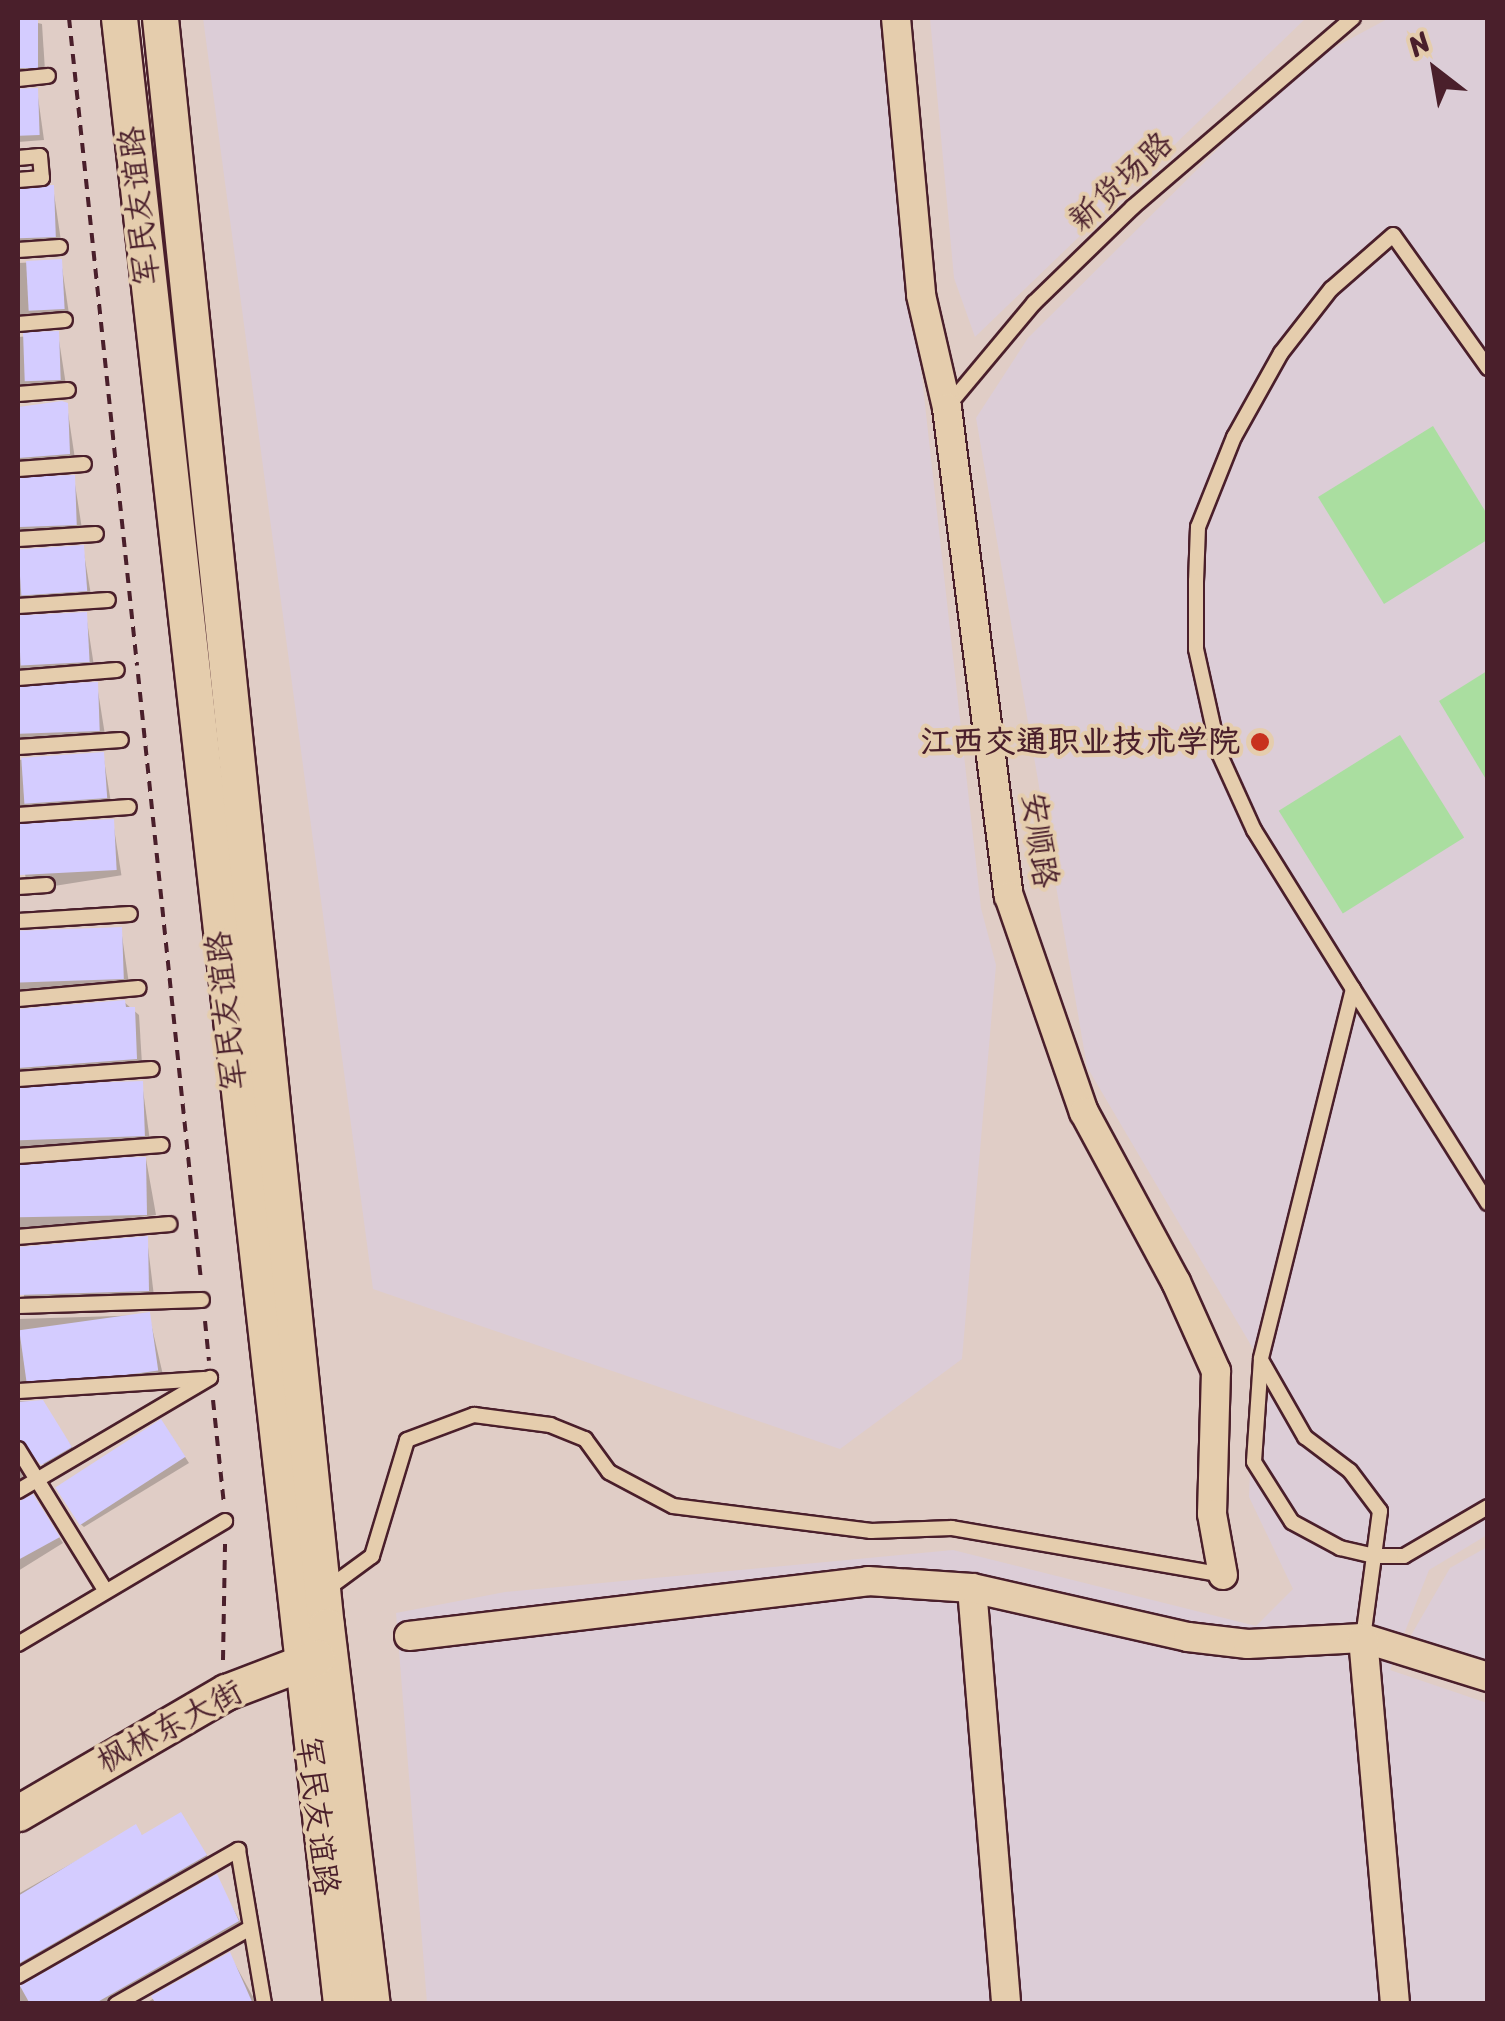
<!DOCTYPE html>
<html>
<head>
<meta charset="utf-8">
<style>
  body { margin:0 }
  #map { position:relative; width:1505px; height:2021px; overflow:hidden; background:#e0cdc6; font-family:Sriracha,"LXGW WenKai TC",sans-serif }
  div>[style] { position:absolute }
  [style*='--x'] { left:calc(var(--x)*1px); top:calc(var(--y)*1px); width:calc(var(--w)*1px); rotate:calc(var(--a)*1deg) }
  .built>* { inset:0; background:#dccdd7 }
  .green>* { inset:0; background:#aadea0; transform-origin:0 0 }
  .shadow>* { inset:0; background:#0003; transform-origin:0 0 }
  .building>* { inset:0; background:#d4ccff; transform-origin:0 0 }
  .path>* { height:4px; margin-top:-2px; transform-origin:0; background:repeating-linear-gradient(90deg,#4a1f2b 0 10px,transparent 0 18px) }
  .roads { filter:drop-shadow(2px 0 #4a1f2b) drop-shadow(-2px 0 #4a1f2b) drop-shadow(0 2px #4a1f2b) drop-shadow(0 -2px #4a1f2b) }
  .service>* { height:14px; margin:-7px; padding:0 7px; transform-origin:7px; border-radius:7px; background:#e5cdad }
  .minor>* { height:28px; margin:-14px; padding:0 14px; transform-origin:14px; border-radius:14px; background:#e5cdad }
  .tertiary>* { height:35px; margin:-17.5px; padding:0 17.5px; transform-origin:17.5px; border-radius:17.5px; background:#e5cdad }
  .dots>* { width:28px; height:28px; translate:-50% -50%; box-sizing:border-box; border:5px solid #e5cdad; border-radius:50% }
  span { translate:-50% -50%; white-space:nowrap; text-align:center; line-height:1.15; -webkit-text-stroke:8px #e5cdad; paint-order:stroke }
  .street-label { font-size:32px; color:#4a1f2b }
  .poi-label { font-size:32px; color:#4a1f2b; font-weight:700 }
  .right { translate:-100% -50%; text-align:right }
  .frame { position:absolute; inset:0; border:20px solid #4a1f2b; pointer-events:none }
  .north { position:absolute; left:1385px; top:20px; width:100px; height:100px; -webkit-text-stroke:8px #e5cdad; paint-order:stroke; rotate:329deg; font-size:28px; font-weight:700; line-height:40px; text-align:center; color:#4a1f2b }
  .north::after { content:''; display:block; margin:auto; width:35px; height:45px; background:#4a1f2b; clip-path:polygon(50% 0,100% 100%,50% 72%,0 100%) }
</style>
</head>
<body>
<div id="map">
  <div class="built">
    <i style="clip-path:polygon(203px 18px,882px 18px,981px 908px,996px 965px,962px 1359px,840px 1449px,373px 1289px)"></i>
    <i style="clip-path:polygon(930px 18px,1306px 18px,975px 337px,954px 278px)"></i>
    <i style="clip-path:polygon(1389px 18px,1487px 18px,1487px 1535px,1429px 1570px,1390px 1670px,1487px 1703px,1487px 2003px,427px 2003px,396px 1613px,505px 1592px,953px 1550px,1256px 1626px,1293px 1589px,1249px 1497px,1255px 1352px,1087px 1067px,976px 418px,1028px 338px,1302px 65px)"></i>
    <i style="clip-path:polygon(1487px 1547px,1487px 1688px,1399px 1656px,1450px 1568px)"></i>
  </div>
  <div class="green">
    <i style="clip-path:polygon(1433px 426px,1487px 514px,1487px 540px,1384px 604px,1318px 497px)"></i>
    <i style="clip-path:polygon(1487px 671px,1487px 781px,1439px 701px)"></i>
    <i style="left:1400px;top:735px;width:121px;height:143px;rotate:58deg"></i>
  </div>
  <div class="shadow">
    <i style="clip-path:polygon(18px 18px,42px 24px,45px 71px,18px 76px)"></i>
    <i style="clip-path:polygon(37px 90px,44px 140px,18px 142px,18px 91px)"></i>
    <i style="clip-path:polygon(53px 187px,61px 241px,18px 250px,18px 190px)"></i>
    <i style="clip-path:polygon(61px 261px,69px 314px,18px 323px,18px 263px)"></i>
    <i style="clip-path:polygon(58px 334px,66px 385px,18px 393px,18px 337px)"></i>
    <i style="clip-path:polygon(67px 406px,75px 459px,18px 468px,18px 407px)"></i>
    <i style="clip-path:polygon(74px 478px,82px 529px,18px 539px,18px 482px)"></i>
    <i style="clip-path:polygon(83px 548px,91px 595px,18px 606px,18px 552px)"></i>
    <i style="clip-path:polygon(86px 615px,94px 666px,18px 678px,18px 619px)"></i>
    <i style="clip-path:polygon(97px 685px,105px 735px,18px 748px,18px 691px)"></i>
    <i style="clip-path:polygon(103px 754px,111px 803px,18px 816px,18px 760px)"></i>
    <i style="left:113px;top:822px;width:54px;height:95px;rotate:81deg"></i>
    <i style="clip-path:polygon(121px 929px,129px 984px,18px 1001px,18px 937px)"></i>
    <i style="clip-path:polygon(124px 1002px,139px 1015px,142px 1064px,18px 1081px,18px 1012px)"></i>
    <i style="clip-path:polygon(142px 1083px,150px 1141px,18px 1158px,18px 1092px)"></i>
    <i style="clip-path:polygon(146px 1159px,156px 1215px,23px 1231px,18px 1237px,18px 1169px)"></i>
    <i style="left:147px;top:1239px;width:57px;height:129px;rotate:83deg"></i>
    <i style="clip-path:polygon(149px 1315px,163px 1375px,18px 1388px,18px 1319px)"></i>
    <i style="clip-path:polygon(18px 1401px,41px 1402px,76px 1453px,48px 1470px,29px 1444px,18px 1451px)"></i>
    <i style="clip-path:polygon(166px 1428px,189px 1463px,84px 1527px,78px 1522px)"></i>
    <i style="clip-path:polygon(18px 1466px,26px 1483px,18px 1489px)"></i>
    <i style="clip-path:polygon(33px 1497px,63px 1543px,18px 1571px,18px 1503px)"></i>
    <i style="clip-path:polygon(181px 1815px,211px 1862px,18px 1974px,18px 1894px,136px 1827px,143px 1837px)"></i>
    <i style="clip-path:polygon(216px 1878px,243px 1927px,115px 2004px,18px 2004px,18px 1985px,23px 1988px)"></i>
    <i style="clip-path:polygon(230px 1955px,257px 2004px,144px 2004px)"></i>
  </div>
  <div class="building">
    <i style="left:18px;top:18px;width:20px;height:50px"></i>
    <i style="left:38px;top:88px;width:47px;height:20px;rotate:88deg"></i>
    <i style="left:54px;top:185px;width:52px;height:36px;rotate:88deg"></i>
    <i style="left:62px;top:259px;width:50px;height:36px;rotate:87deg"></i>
    <i style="left:59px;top:331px;width:49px;height:36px;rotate:88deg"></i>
    <i style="clip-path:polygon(62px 401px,68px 403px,70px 454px,18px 458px,18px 407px)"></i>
    <i style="left:75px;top:475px;width:50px;height:57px;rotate:88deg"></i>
    <i style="left:84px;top:545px;width:46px;height:66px;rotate:86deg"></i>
    <i style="left:87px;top:612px;width:50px;height:69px;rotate:87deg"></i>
    <i style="left:98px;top:682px;width:49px;height:80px;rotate:88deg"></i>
    <i style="left:104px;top:752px;width:46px;height:83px;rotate:86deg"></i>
    <i style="left:114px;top:819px;width:51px;height:97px;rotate:87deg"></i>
    <i style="left:122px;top:927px;width:52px;height:104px;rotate:88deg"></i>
    <i style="clip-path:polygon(125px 1000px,126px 1007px,135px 1007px,137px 1059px,18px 1068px,18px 1009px)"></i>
    <i style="left:143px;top:1081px;width:55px;height:125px;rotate:88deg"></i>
    <i style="left:146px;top:1157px;width:58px;height:128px;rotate:89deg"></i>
    <i style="clip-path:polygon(148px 1236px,149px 1291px,18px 1295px,20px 1247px)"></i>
    <i style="left:150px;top:1312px;width:59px;height:132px;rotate:82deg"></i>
    <i style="clip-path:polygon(43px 1400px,72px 1447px,41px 1465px,18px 1439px,18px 1402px)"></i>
    <i style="left:161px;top:1419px;width:45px;height:126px;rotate:57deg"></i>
    <i style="clip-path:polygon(33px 1494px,60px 1537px,18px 1560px,18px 1502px)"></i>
    <i style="clip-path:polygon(181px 1812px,207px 1855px,18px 1964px,18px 1896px,136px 1824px,142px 1835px)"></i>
    <i style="clip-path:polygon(217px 1874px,239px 1921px,94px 2004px,30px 2004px,20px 1986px)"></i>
    <i style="clip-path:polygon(230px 1952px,253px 2004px,156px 2004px,151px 1996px)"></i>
  </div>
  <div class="path">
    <i style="--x:69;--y:18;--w:651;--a:84"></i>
    <i style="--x:138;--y:674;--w:610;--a:84.07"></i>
    <i style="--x:205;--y:1321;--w:40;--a:84.3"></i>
    <i style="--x:213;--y:1400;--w:106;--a:84"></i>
    <i style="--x:223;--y:1660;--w:116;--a:-89"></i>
  </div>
  <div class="roads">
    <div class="service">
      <i style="--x:18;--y:79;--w:30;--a:-6"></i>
      <i style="--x:18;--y:158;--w:22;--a:-5"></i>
      <i style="--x:40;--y:156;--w:22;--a:85"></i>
      <i style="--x:42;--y:178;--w:24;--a:175"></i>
      <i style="--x:18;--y:250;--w:42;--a:-4.1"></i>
      <i style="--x:18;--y:324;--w:47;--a:-4.9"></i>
      <i style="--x:1488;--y:368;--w:163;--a:-125.5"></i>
      <i style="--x:1393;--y:235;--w:82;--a:138.9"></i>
      <i style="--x:1331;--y:289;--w:81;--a:128"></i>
      <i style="--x:1281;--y:353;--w:96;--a:119.2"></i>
      <i style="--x:1234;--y:437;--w:97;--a:111.8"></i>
      <i style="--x:1198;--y:527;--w:54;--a:92.1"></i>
      <i style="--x:1196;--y:581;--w:68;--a:90"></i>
      <i style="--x:1196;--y:649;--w:107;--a:77.5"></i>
      <i style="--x:1219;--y:753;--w:85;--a:65.6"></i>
      <i style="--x:1254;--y:830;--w:187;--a:58.1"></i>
      <i style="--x:1353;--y:989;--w:381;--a:104"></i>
      <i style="--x:1261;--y:1359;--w:103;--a:93.9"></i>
      <i style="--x:1254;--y:1462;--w:71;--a:57.7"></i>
      <i style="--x:1292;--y:1522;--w:55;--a:28.4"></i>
      <i style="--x:1340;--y:1548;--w:36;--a:13"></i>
      <i style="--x:1375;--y:1556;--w:29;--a:0"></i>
      <i style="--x:1404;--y:1556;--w:97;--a:-30.3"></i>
      <i style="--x:18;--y:394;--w:50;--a:-4.6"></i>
      <i style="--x:947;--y:407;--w:136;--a:-50.1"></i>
      <i style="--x:1034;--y:303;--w:138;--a:-44.1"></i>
      <i style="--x:1133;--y:207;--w:290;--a:-40.7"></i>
      <i style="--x:18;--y:469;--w:66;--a:-4.3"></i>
      <i style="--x:18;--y:539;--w:78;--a:-3.7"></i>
      <i style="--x:18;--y:606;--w:90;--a:-3.8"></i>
      <i style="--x:18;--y:678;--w:99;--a:-4.6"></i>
      <i style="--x:18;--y:747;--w:103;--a:-3.9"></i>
      <i style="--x:18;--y:815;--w:111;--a:-4.1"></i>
      <i style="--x:18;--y:887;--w:29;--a:-4"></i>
      <i style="--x:18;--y:921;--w:112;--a:-3.6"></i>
      <i style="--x:1353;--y:989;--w:253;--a:57.8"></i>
      <i style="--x:18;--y:999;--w:121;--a:-5.2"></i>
      <i style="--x:18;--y:1079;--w:134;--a:-4.3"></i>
      <i style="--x:18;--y:1156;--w:144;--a:-4.4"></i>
      <i style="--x:18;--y:1237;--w:152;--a:-4.9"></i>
      <i style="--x:18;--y:1306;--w:184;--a:-1.9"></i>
      <i style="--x:1261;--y:1360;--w:89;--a:60.3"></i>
      <i style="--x:1305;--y:1437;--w:56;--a:37.1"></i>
      <i style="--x:1350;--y:1471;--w:50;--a:53.1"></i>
      <i style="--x:1380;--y:1511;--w:128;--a:97.6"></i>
      <i style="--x:18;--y:1391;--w:187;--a:-3.7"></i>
      <i style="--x:18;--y:1449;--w:166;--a:58.3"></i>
      <i style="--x:18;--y:1491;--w:223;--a:-30.5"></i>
      <i style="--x:327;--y:1589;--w:56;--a:-36.3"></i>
      <i style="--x:372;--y:1556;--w:121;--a:-73.2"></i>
      <i style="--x:407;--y:1440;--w:72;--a:-20.5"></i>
      <i style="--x:474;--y:1415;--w:77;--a:7.5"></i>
      <i style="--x:550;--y:1425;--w:38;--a:22"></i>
      <i style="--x:585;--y:1439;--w:41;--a:54"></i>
      <i style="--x:609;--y:1472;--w:72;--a:28"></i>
      <i style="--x:673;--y:1506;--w:200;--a:7.2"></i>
      <i style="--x:871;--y:1531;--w:81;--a:-2.1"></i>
      <i style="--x:952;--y:1528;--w:275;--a:9.8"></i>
      <i style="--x:18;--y:1644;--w:241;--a:-30.7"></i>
      <i style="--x:18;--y:1976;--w:254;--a:-29.8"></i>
      <i style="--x:238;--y:1850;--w:156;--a:80.4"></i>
      <i style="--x:116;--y:2004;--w:150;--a:-29.5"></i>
    </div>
    <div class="minor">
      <i style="--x:896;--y:18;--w:278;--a:84.8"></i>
      <i style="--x:921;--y:295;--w:116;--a:77"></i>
      <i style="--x:947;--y:408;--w:492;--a:82.8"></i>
      <i style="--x:1009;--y:896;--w:229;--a:70.9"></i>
      <i style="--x:1084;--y:1112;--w:193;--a:61.6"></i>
      <i style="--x:1176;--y:1282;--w:98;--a:65.8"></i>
      <i style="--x:1216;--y:1371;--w:143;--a:91.6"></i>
      <i style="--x:1212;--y:1514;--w:62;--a:79.8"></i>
      <i style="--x:972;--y:1588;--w:417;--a:85.3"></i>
      <i style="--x:409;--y:1636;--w:462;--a:-6.8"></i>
      <i style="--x:868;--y:1581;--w:104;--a:3.9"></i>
      <i style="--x:972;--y:1588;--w:221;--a:12.8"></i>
      <i style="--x:1188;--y:1637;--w:60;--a:6.7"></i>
      <i style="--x:1248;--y:1644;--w:115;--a:-3"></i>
      <i style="--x:1363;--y:1638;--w:131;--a:17.3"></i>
      <i style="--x:1363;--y:1638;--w:367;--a:85"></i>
    </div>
    <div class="tertiary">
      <i style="--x:119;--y:18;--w:1998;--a:83.62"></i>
      <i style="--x:160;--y:18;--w:1617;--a:84.11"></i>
      <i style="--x:326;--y:1626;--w:381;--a:83.1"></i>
      <i style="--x:18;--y:1813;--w:241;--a:-30.2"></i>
      <i style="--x:226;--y:1692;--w:97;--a:-21"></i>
    </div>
  </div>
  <div class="dots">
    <i style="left:1260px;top:742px;background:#c8321e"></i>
  </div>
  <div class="street-label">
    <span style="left:1121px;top:182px;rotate:-43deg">新货场路</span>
    <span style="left:140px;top:206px;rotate:-96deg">军民友谊路</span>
    <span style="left:1039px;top:840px;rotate:82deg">安顺路</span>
    <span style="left:227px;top:1011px;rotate:-96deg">军民友谊路</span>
    <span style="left:170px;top:1727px;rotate:-28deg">枫林东大街</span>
    <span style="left:317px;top:1816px;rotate:83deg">军民友谊路</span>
  </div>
  <div class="poi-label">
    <span class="right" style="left:1240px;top:742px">江西交通职业技术学院</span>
  </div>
  <div class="frame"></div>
  <div class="north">N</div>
</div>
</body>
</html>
